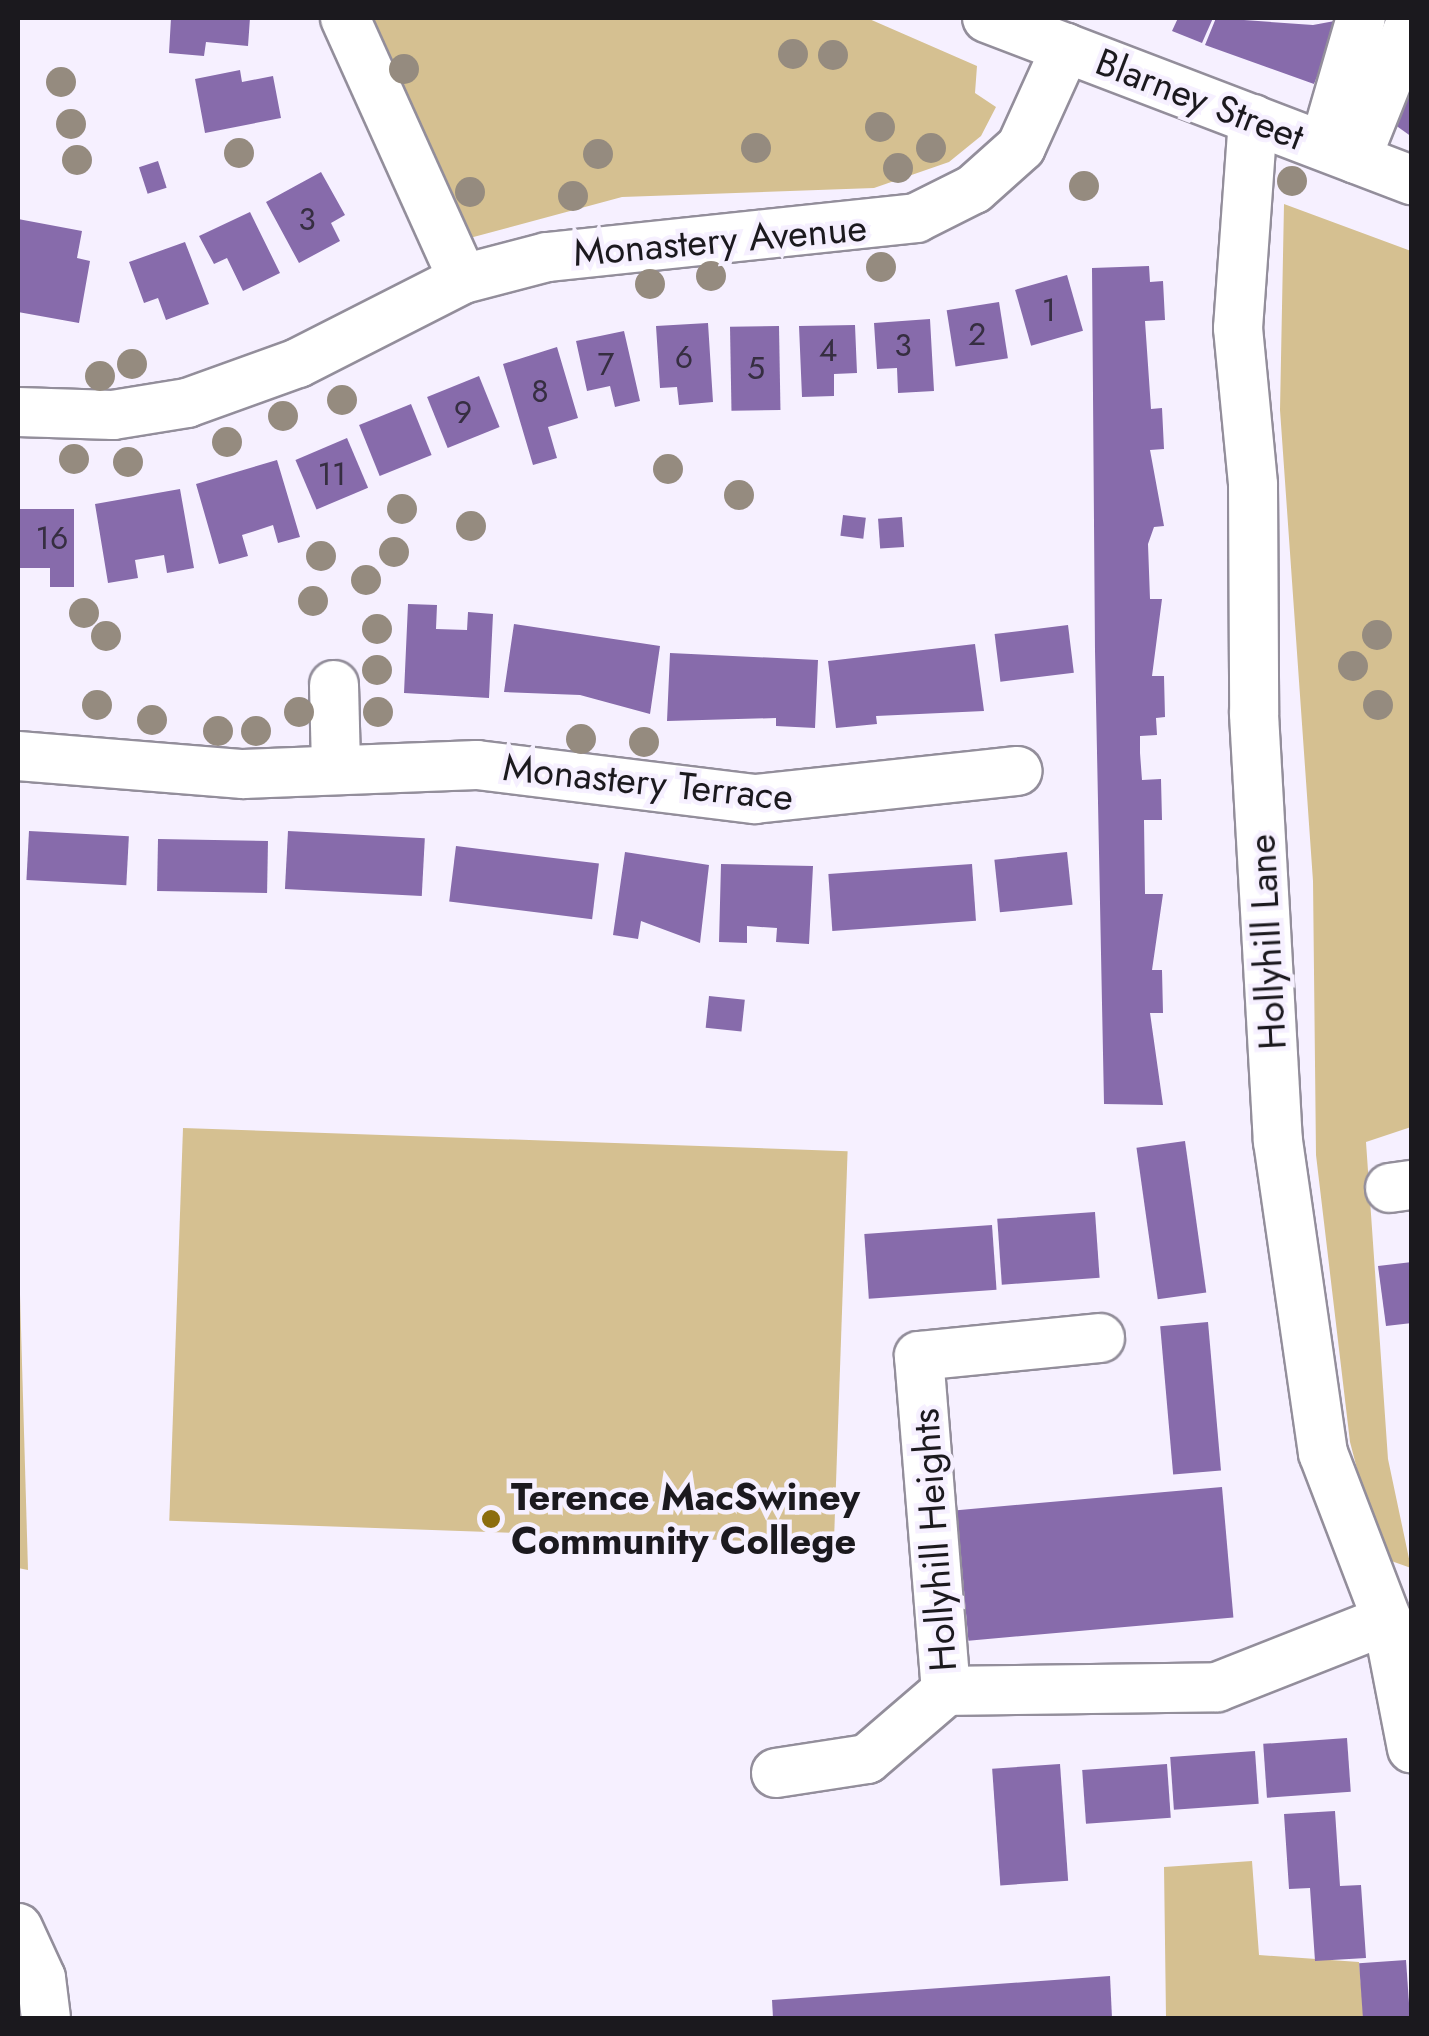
<!DOCTYPE html>
<html>
<head>
<meta charset="utf-8">
<style>
  body { margin:0 }
  #map { position:relative; width:1429px; height:2036px; overflow:hidden; background:#f6f0ff; font-family:Jost,sans-serif }
  div>[style] { position:absolute }
  [style*='--x'] { left:calc(var(--x)*1px); top:calc(var(--y)*1px); width:calc(var(--w)*1px); rotate:calc(var(--a)*1deg) }
  .green>* { inset:0; background:#d5c091; transform-origin:0 0 }
  .building>* { inset:0; background:#876bab; transform-origin:0 0 }
  .roads { filter:drop-shadow(2px 0 #938e9b) drop-shadow(-2px 0 #938e9b) drop-shadow(0 2px #938e9b) drop-shadow(0 -2px #938e9b) }
  .minor>* { height:48px; margin:-24px; padding:0 24px; transform-origin:24px; border-radius:24px; background:#fff }
  .trees>* { width:30px; height:30px; margin:-15px; border-radius:50%; background:#958b7f }
  .dots>* { width:28px; height:28px; translate:-50% -50%; box-sizing:border-box; border:5px solid #f6f0ff; border-radius:50% }
  span { translate:-50% -50%; white-space:nowrap; text-align:center; line-height:1.15; -webkit-text-stroke:9px #f6f0ff; paint-order:stroke }
  .number-label { font-size:32px; color:#362e41 }
  .number-label span { -webkit-text-stroke-width:0 }
  .street-label { font-size:38px; color:#1b191e }
  .poi-label { font-size:38px; color:#1b191e; font-weight:700 }
  .left { translate:0 -50%; text-align:left }
  .frame { position:absolute; inset:0; border:20px solid #1b191e; pointer-events:none }
</style>
</head>
<body>
<div id="map">
  <div class="green">
    <i style="clip-path:polygon(367px 18px,867px 18px,977px 66px,975px 93px,996px 107px,981px 136px,949px 162px,874px 188px,622px 197px,466px 239px)"></i>
    <i style="clip-path:polygon(1284px 204px,1411px 251px,1411px 1127px,1366px 1142px,1388px 1459px,1411px 1568px,1380px 1557px,1350px 1442px,1316px 1155px,1313px 881px,1280px 410px)"></i>
    <i style="left:183px;top:1128px;width:665px;height:393px;rotate:2deg"></i>
    <i style="clip-path:polygon(18px 1225px,28px 1570px,18px 1568px)"></i>
    <i style="clip-path:polygon(1252px 1861px,1259px 1955px,1359px 1962px,1364px 2018px,1166px 2018px,1164px 1867px)"></i>
  </div>
  <div class="building">
    <i style="clip-path:polygon(171px 18px,250px 18px,248px 46px,206px 42px,204px 56px,169px 53px)"></i>
    <i style="clip-path:polygon(1178px 18px,1213px 18px,1202px 43px,1172px 31px)"></i>
    <i style="clip-path:polygon(1216px 18px,1313px 25px,1340px 20px,1314px 84px,1205px 45px)"></i>
    <i style="clip-path:polygon(240px 70px,242px 82px,273px 76px,281px 118px,205px 133px,195px 79px)"></i>
    <i style="clip-path:polygon(1412px 73px,1412px 137px,1391px 122px)"></i>
    <i style="left:158px;top:161px;width:28px;height:20px;rotate:72deg"></i>
    <i style="clip-path:polygon(321px 172px,345px 215px,331px 223px,340px 241px,299px 263px,266px 202px)"></i>
    <i style="clip-path:polygon(250px 212px,280px 273px,243px 291px,227px 258px,214px 264px,199px 236px)"></i>
    <i style="clip-path:polygon(18px 219px,82px 231px,77px 258px,90px 261px,79px 323px,18px 312px)"></i>
    <i style="clip-path:polygon(185px 242px,209px 304px,166px 320px,158px 298px,144px 303px,129px 262px)"></i>
    <i style="clip-path:polygon(1149px 266px,1150px 282px,1163px 281px,1165px 320px,1145px 321px,1151px 409px,1162px 408px,1164px 449px,1150px 450px,1164px 526px,1154px 527px,1148px 544px,1150px 599px,1162px 599px,1152px 676px,1164px 676px,1165px 717px,1156px 718px,1157px 735px,1140px 736px,1140px 753px,1142px 780px,1161px 779px,1162px 820px,1144px 820px,1145px 894px,1163px 894px,1152px 970px,1162px 970px,1163px 1013px,1150px 1013px,1163px 1105px,1104px 1104px,1095px 651px,1092px 268px)"></i>
    <i style="left:1067px;top:275px;width:58px;height:54px;rotate:74deg"></i>
    <i style="left:999px;top:302px;width:57px;height:53px;rotate:81deg"></i>
    <i style="clip-path:polygon(930px 319px,934px 391px,898px 393px,897px 368px,877px 369px,874px 323px)"></i>
    <i style="clip-path:polygon(708px 323px,713px 402px,679px 405px,677px 387px,660px 388px,656px 326px)"></i>
    <i style="clip-path:polygon(855px 325px,857px 373px,834px 374px,834px 396px,802px 397px,799px 326px)"></i>
    <i style="left:779px;top:326px;width:84px;height:49px;rotate:89deg"></i>
    <i style="clip-path:polygon(624px 331px,640px 401px,615px 407px,610px 386px,587px 391px,576px 341px)"></i>
    <i style="clip-path:polygon(557px 347px,578px 418px,548px 427px,557px 458px,533px 465px,503px 364px)"></i>
    <i style="left:479px;top:376px;width:55px;height:56px;rotate:68deg"></i>
    <i style="left:411px;top:404px;width:55px;height:56px;rotate:68deg"></i>
    <i style="left:347px;top:438px;width:54px;height:56px;rotate:67deg"></i>
    <i style="clip-path:polygon(277px 460px,300px 537px,278px 543px,273px 525px,255px 531px,242px 535px,248px 556px,219px 564px,196px 484px)"></i>
    <i style="clip-path:polygon(180px 489px,194px 568px,167px 573px,164px 555px,135px 560px,138px 578px,108px 583px,95px 504px)"></i>
    <i style="clip-path:polygon(18px 509px,74px 509px,74px 587px,50px 587px,50px 568px,18px 568px)"></i>
    <i style="left:843px;top:515px;width:23px;height:21px;rotate:7deg"></i>
    <i style="left:902px;top:517px;width:30px;height:24px;rotate:86deg"></i>
    <i style="clip-path:polygon(408px 604px,437px 605px,436px 629px,467px 630px,468px 612px,493px 614px,489px 698px,404px 693px)"></i>
    <i style="clip-path:polygon(514px 624px,660px 646px,650px 714px,580px 695px,504px 692px)"></i>
    <i style="left:1068px;top:625px;width:48px;height:74px;rotate:83deg"></i>
    <i style="clip-path:polygon(975px 644px,984px 711px,876px 716px,877px 724px,836px 728px,828px 661px)"></i>
    <i style="clip-path:polygon(670px 653px,818px 660px,815px 728px,776px 726px,776px 718px,667px 721px)"></i>
    <i style="left:29px;top:831px;width:100px;height:49px;rotate:3deg"></i>
    <i style="left:288px;top:831px;width:137px;height:58px;rotate:3deg"></i>
    <i style="left:158px;top:839px;width:110px;height:52px;rotate:1deg"></i>
    <i style="left:456px;top:846px;width:144px;height:56px;rotate:7deg"></i>
    <i style="clip-path:polygon(625px 852px,709px 865px,700px 943px,641px 921px,638px 939px,613px 935px)"></i>
    <i style="left:1067px;top:852px;width:53px;height:73px;rotate:84deg"></i>
    <i style="clip-path:polygon(721px 864px,813px 866px,809px 944px,776px 942px,777px 928px,747px 926px,747px 943px,719px 942px)"></i>
    <i style="left:972px;top:864px;width:57px;height:144px;rotate:86deg"></i>
    <i style="left:709px;top:996px;width:36px;height:32px;rotate:6deg"></i>
    <i style="left:1185px;top:1141px;width:153px;height:49px;rotate:82deg"></i>
    <i style="left:1095px;top:1212px;width:66px;height:98px;rotate:86deg"></i>
    <i style="left:992px;top:1225px;width:65px;height:128px;rotate:86deg"></i>
    <i style="clip-path:polygon(1412px 1262px,1412px 1323px,1386px 1326px,1378px 1266px)"></i>
    <i style="left:1208px;top:1322px;width:149px;height:48px;rotate:85deg"></i>
    <i style="left:1222px;top:1487px;width:131px;height:266px;rotate:85deg"></i>
    <i style="left:1347px;top:1738px;width:54px;height:84px;rotate:86deg"></i>
    <i style="left:1255px;top:1751px;width:53px;height:85px;rotate:86deg"></i>
    <i style="left:1060px;top:1764px;width:117px;height:68px;rotate:86deg"></i>
    <i style="left:1167px;top:1764px;width:54px;height:85px;rotate:86deg"></i>
    <i style="clip-path:polygon(1335px 1811px,1340px 1886px,1361px 1885px,1366px 1958px,1315px 1961px,1310px 1888px,1289px 1889px,1284px 1814px)"></i>
    <i style="left:1406px;top:1960px;width:58px;height:47px;rotate:86deg"></i>
    <i style="clip-path:polygon(1110px 1976px,1112px 2018px,773px 2018px,772px 2000px)"></i>
  </div>
  <div class="roads">
    <div class="minor">
      <i style="--x:345;--y:18;--w:286;--a:65.7"></i>
      <i style="--x:987;--y:18;--w:455;--a:20.9"></i>
      <i style="--x:1253;--y:119;--w:210;--a:94.1"></i>
      <i style="--x:1238;--y:328;--w:158;--a:84.5"></i>
      <i style="--x:1253;--y:485;--w:229;--a:89.7"></i>
      <i style="--x:1254;--y:714;--w:428;--a:86.8"></i>
      <i style="--x:1278;--y:1141;--w:315;--a:81.8"></i>
      <i style="--x:1323;--y:1453;--w:179;--a:69"></i>
      <i style="--x:1387;--y:1620;--w:131;--a:79"></i>
      <i style="--x:1324;--y:146;--w:133;--a:-73.9"></i>
      <i style="--x:1356;--y:159;--w:151;--a:-68.2"></i>
      <i style="--x:18;--y:412;--w:95;--a:1.8"></i>
      <i style="--x:113;--y:415;--w:75;--a:-9.2"></i>
      <i style="--x:187;--y:403;--w:118;--a:-19.8"></i>
      <i style="--x:298;--y:363;--w:185;--a:-27"></i>
      <i style="--x:463;--y:279;--w:87;--a:-14.7"></i>
      <i style="--x:547;--y:257;--w:371;--a:-6"></i>
      <i style="--x:916;--y:218;--w:65;--a:-26.6"></i>
      <i style="--x:974;--y:189;--w:63;--a:-41.8"></i>
      <i style="--x:1021;--y:147;--w:109;--a:-65.6"></i>
      <i style="--x:334;--y:685;--w:80;--a:88.6"></i>
      <i style="--x:18;--y:756;--w:226;--a:4.6"></i>
      <i style="--x:243;--y:774;--w:234;--a:-2.2"></i>
      <i style="--x:477;--y:765;--w:280;--a:7"></i>
      <i style="--x:755;--y:799;--w:264;--a:-6.1"></i>
      <i style="--x:1390;--y:1188;--w:22;--a:-8"></i>
      <i style="--x:1100;--y:1338;--w:182;--a:174.3"></i>
      <i style="--x:919;--y:1356;--w:336;--a:85.4"></i>
      <i style="--x:946;--y:1691;--w:271;--a:-0.8"></i>
      <i style="--x:1217;--y:1687;--w:183;--a:-21.5"></i>
      <i style="--x:776;--y:1773;--w:92;--a:-8.7"></i>
      <i style="--x:867;--y:1759;--w:104;--a:-40.7"></i>
      <i style="--x:18;--y:1928;--w:55;--a:65.3"></i>
      <i style="--x:41;--y:1978;--w:40;--a:82.9"></i>
    </div>
  </div>
  <div class="trees">
    <i style="left:793px;top:54px"></i>
    <i style="left:833px;top:55px"></i>
    <i style="left:404px;top:69px"></i>
    <i style="left:61px;top:82px"></i>
    <i style="left:71px;top:124px"></i>
    <i style="left:880px;top:127px"></i>
    <i style="left:756px;top:148px"></i>
    <i style="left:931px;top:148px"></i>
    <i style="left:239px;top:153px"></i>
    <i style="left:598px;top:154px"></i>
    <i style="left:77px;top:160px"></i>
    <i style="left:898px;top:168px"></i>
    <i style="left:1292px;top:181px"></i>
    <i style="left:1084px;top:186px"></i>
    <i style="left:470px;top:192px"></i>
    <i style="left:573px;top:196px"></i>
    <i style="left:881px;top:267px"></i>
    <i style="left:711px;top:276px"></i>
    <i style="left:650px;top:284px"></i>
    <i style="left:132px;top:364px"></i>
    <i style="left:100px;top:376px"></i>
    <i style="left:342px;top:400px"></i>
    <i style="left:283px;top:416px"></i>
    <i style="left:227px;top:442px"></i>
    <i style="left:74px;top:459px"></i>
    <i style="left:128px;top:462px"></i>
    <i style="left:668px;top:469px"></i>
    <i style="left:739px;top:495px"></i>
    <i style="left:402px;top:509px"></i>
    <i style="left:471px;top:526px"></i>
    <i style="left:394px;top:552px"></i>
    <i style="left:321px;top:556px"></i>
    <i style="left:366px;top:580px"></i>
    <i style="left:313px;top:601px"></i>
    <i style="left:84px;top:613px"></i>
    <i style="left:377px;top:629px"></i>
    <i style="left:1377px;top:635px"></i>
    <i style="left:106px;top:636px"></i>
    <i style="left:1353px;top:666px"></i>
    <i style="left:377px;top:670px"></i>
    <i style="left:97px;top:705px"></i>
    <i style="left:1378px;top:705px"></i>
    <i style="left:299px;top:712px"></i>
    <i style="left:378px;top:712px"></i>
    <i style="left:152px;top:720px"></i>
    <i style="left:218px;top:731px"></i>
    <i style="left:256px;top:731px"></i>
    <i style="left:581px;top:739px"></i>
    <i style="left:644px;top:742px"></i>
  </div>
  <div class="dots">
    <i style="left:491px;top:1519px;background:#8c6d0f"></i>
  </div>
  <div class="number-label">
    <span style="left:307px;top:219px">3</span>
    <span style="left:1049px;top:310px">1</span>
    <span style="left:977px;top:334px">2</span>
    <span style="left:903px;top:345px">3</span>
    <span style="left:828px;top:350px">4</span>
    <span style="left:684px;top:357px">6</span>
    <span style="left:606px;top:364px">7</span>
    <span style="left:756px;top:368px">5</span>
    <span style="left:540px;top:391px">8</span>
    <span style="left:463px;top:412px">9</span>
    <span style="left:332px;top:474px">11</span>
    <span style="left:52px;top:538px">16</span>
  </div>
  <div class="street-label">
    <span style="left:1200px;top:99px;rotate:21deg">Blarney Street</span>
    <span style="left:720px;top:240px;rotate:-5deg">Monastery Avenue</span>
    <span style="left:648px;top:782px;rotate:6deg">Monastery Terrace</span>
    <span style="left:1267px;top:942px;rotate:-93deg">Hollyhill Lane</span>
    <span style="left:934px;top:1540px;rotate:-94deg">Hollyhill Heights</span>
  </div>
  <div class="poi-label">
    <span class="left" style="left:511px;top:1519px">Terence MacSwiney<br>Community College</span>
  </div>
  <div class="frame"></div>
</div>
</body>
</html>
